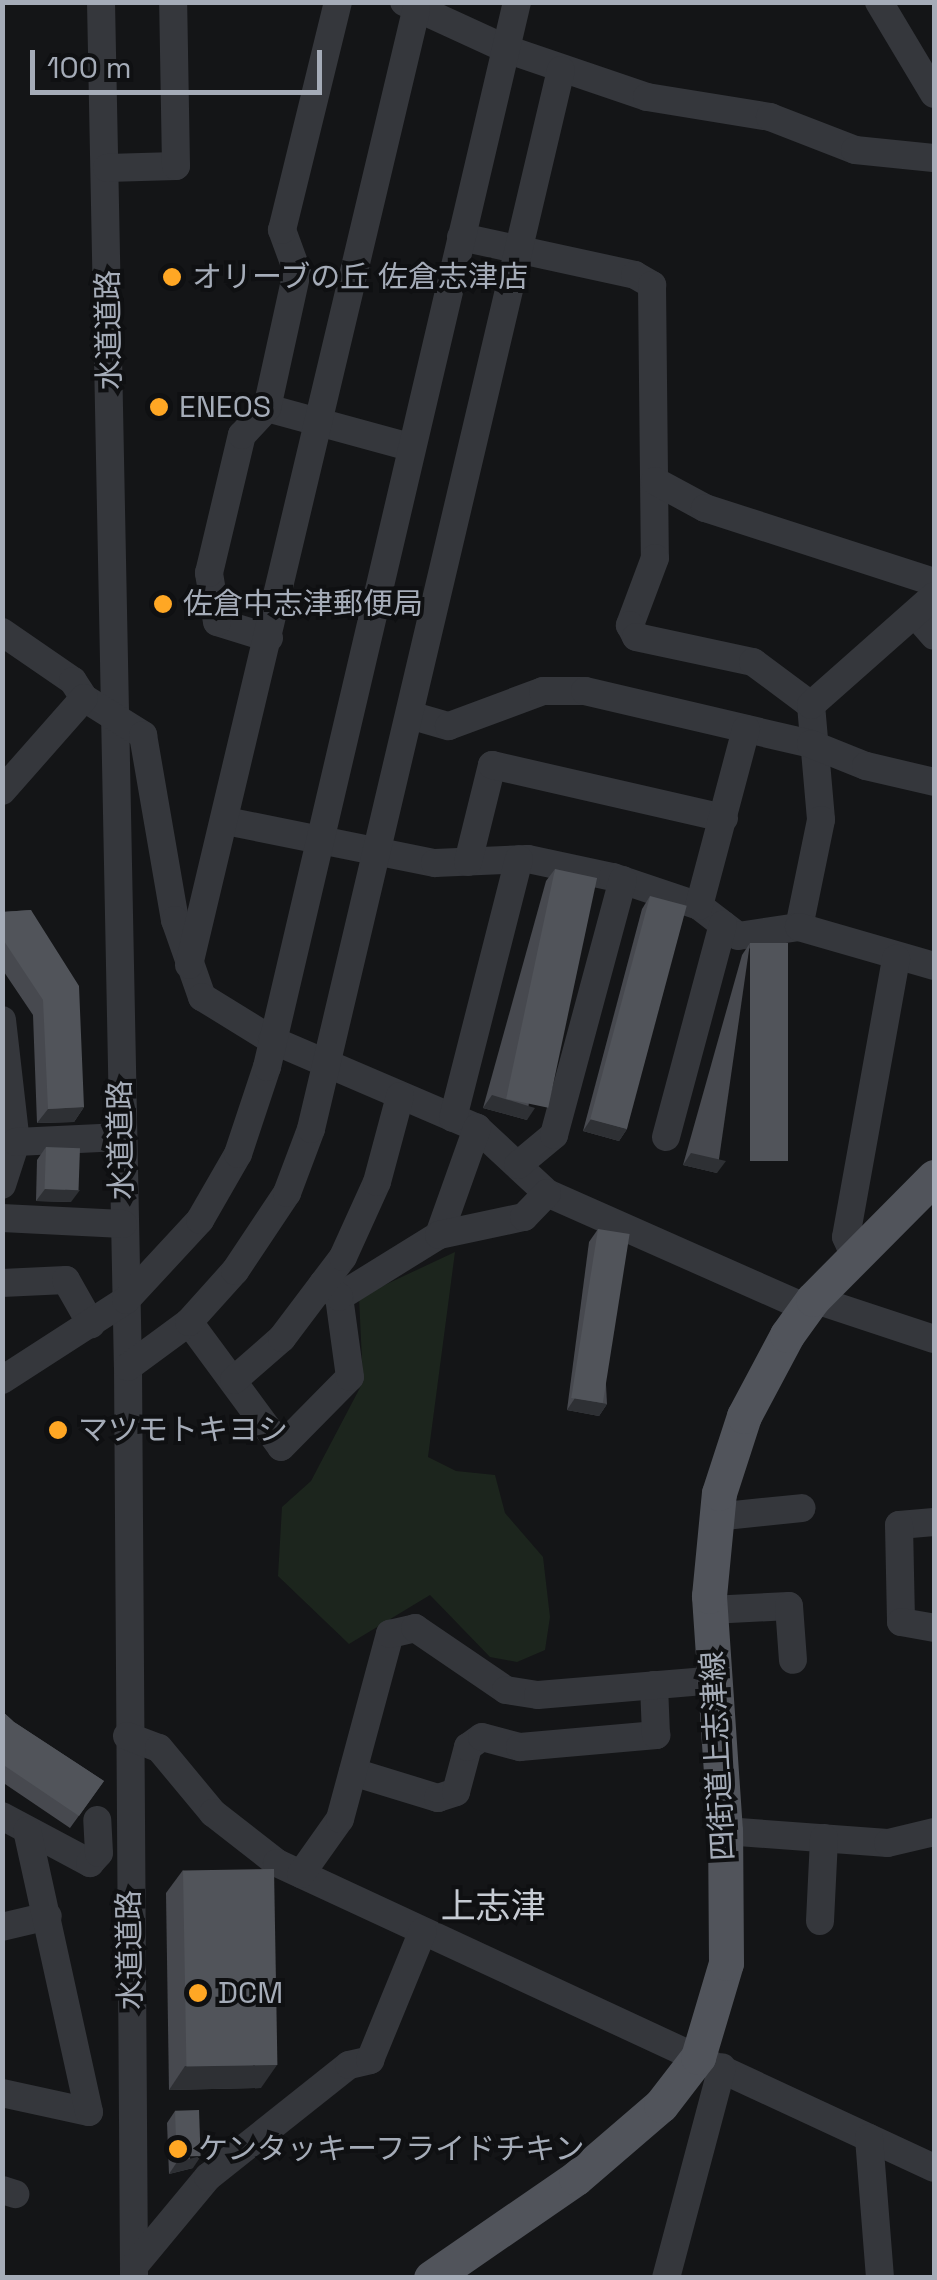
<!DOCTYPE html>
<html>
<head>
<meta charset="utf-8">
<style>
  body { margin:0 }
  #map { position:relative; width:937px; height:2280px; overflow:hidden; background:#141517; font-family:"Space Grotesk","Noto Sans JP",sans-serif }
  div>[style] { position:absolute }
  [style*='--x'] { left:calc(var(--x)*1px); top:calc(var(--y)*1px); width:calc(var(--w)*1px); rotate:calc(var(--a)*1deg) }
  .green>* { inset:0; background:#1c251d }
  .minor>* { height:28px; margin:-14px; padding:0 14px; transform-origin:14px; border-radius:14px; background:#35373c }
  .major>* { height:35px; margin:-17.5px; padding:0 17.5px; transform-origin:17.5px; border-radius:17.5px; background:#51545b }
  .wall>* { inset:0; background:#47494f }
  .shaded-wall>* { inset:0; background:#2e3034 }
  .building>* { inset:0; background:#51545a; transform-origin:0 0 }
  .dots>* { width:28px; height:28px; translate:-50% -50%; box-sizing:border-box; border:5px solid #0f1012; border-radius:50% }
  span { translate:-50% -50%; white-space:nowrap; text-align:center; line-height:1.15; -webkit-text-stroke:8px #0f1012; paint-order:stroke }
  .poi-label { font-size:30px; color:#a5acb8 }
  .left { translate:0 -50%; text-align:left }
  .street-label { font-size:30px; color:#a5acb8 }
  .quarter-label { font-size:35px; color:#c6cbd3 }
  .frame { position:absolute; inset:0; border:5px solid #a5acb8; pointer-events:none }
  .scale { position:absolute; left:30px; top:50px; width:292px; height:45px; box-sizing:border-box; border:5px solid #a5acb8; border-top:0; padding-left:12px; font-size:30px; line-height:35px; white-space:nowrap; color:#a5acb8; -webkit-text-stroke:8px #0f1012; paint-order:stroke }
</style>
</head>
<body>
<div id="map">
  <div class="green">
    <i style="clip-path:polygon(455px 1252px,428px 1457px,456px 1471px,495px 1475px,505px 1513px,543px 1557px,550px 1617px,545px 1650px,517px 1662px,490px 1657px,430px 1595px,349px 1644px,278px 1576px,282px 1507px,311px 1481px,363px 1382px,359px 1297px)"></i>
  </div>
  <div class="minor">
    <i style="--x:101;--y:2;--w:1365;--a:88.87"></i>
    <i style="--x:128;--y:1367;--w:911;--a:89.62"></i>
    <i style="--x:404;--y:2;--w:112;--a:24.7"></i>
    <i style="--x:506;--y:49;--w:149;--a:18.8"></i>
    <i style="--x:647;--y:97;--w:125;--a:9.2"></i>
    <i style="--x:770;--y:117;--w:91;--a:21.2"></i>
    <i style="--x:855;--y:150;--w:79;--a:5.8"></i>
    <i style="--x:879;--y:2;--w:107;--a:59.1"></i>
    <i style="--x:107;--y:168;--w:69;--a:-1.7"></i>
    <i style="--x:176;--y:166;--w:164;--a:-91"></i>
    <i style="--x:461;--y:237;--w:178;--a:12.3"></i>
    <i style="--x:635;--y:275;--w:20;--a:30"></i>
    <i style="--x:652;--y:285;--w:273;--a:89.4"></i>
    <i style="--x:655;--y:558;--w:72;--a:110.5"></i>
    <i style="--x:630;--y:625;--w:13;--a:63"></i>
    <i style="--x:636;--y:637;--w:120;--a:12.1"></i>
    <i style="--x:753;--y:662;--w:72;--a:36.6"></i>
    <i style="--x:811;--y:705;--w:115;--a:85"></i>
    <i style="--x:821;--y:820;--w:109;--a:101.6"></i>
    <i style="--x:267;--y:408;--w:148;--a:15.3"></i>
    <i style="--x:655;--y:481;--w:57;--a:28.4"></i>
    <i style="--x:705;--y:508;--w:241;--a:17.9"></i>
    <i style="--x:915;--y:614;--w:29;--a:49"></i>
    <i style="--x:2;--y:632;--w:86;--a:34.6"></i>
    <i style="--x:73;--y:681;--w:20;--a:57"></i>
    <i style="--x:84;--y:698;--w:70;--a:32.1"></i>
    <i style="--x:143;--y:735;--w:188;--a:80.2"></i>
    <i style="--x:175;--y:920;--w:82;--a:70.7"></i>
    <i style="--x:202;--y:997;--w:82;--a:31.6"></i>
    <i style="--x:272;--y:1040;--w:223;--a:23.2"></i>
    <i style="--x:477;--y:1128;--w:96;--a:42.9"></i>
    <i style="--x:547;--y:1193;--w:283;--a:23.9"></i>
    <i style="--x:269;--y:638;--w:54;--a:-162.9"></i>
    <i style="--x:217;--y:622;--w:50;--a:-99.3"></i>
    <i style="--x:209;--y:573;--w:142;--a:-76.6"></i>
    <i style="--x:242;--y:435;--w:37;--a:-47"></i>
    <i style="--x:267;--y:408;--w:140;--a:-77.6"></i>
    <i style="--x:297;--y:271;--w:44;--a:-110.1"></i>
    <i style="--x:282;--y:230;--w:235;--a:-76.2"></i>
    <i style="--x:811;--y:705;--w:164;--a:-41.5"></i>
    <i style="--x:413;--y:716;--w:37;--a:16"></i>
    <i style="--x:449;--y:726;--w:100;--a:-20.4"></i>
    <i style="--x:543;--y:691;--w:42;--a:0"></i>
    <i style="--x:585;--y:691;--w:232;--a:13.2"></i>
    <i style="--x:811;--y:744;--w:59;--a:21.8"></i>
    <i style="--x:866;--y:766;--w:70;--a:13.2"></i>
    <i style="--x:2;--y:791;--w:124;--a:-48.6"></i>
    <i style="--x:226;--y:821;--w:213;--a:11.4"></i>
    <i style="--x:435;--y:863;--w:93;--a:-2.5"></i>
    <i style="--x:528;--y:859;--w:87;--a:12"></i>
    <i style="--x:613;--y:877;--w:91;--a:18.6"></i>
    <i style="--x:699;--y:906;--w:49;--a:37.6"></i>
    <i style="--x:738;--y:936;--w:62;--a:-8.4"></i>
    <i style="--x:799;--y:927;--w:141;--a:16.1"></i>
    <i style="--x:468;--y:862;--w:100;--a:-76.1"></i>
    <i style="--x:492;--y:765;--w:238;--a:12.9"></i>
    <i style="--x:699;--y:906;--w:183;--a:-75.1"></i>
    <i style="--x:189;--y:965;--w:981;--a:-76.62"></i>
    <i style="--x:2;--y:1020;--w:123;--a:83.5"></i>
    <i style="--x:16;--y:1142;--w:45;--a:108"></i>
    <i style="--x:453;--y:1118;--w:267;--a:-75.7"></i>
    <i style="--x:666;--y:1137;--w:220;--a:-75"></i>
    <i style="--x:16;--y:1142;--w:105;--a:-2.7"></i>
    <i style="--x:518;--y:1165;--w:47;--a:-39.8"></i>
    <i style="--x:554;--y:1135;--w:264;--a:-74.9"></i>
    <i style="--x:2;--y:1218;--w:121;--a:2.8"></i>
    <i style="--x:439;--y:1235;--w:114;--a:-70.4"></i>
    <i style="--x:855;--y:1257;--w:22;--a:-114"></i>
    <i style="--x:846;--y:1237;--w:283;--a:-79.8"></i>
    <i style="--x:2;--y:1283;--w:64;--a:-2.7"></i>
    <i style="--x:66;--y:1280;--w:51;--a:60.4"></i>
    <i style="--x:339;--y:1297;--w:118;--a:-31.8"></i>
    <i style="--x:439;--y:1235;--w:87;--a:-12"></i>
    <i style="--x:524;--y:1217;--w:33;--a:-46"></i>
    <i style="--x:813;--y:1299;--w:127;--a:18.3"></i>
    <i style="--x:189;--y:1322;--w:155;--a:53.6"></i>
    <i style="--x:281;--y:1447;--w:98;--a:-45.4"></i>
    <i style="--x:350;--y:1377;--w:81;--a:-97.8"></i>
    <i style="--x:339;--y:1297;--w:21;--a:-141"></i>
    <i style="--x:128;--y:1367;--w:76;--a:-36.4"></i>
    <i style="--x:189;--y:1322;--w:69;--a:-48"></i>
    <i style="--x:235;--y:1271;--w:94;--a:-56.3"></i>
    <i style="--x:287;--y:1193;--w:68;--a:-69.4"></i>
    <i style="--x:311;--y:1129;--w:1088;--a:-76.72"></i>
    <i style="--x:2;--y:1380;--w:148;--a:-32.8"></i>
    <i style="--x:126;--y:1300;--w:109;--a:-47.2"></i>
    <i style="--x:200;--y:1220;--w:76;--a:-60.1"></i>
    <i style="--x:238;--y:1154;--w:92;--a:-71.6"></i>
    <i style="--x:267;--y:1067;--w:1094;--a:-76.79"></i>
    <i style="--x:234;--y:1380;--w:64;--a:-41.2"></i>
    <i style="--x:282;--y:1338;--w:101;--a:-53"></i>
    <i style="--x:343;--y:1257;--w:82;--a:-65.6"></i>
    <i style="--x:377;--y:1182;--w:89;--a:-75"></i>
    <i style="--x:715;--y:1517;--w:87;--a:-5.9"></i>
    <i style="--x:934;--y:1522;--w:35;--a:175"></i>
    <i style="--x:899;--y:1525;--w:97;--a:88.8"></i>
    <i style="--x:901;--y:1622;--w:34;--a:10"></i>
    <i style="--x:710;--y:1610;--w:79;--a:-2.9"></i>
    <i style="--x:789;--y:1606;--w:54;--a:85.8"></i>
    <i style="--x:127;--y:1736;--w:34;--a:21"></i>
    <i style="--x:159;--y:1748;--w:85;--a:50.3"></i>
    <i style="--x:213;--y:1813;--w:81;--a:38"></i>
    <i style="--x:277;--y:1863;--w:724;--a:24.9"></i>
    <i style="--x:353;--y:1772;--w:89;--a:17"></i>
    <i style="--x:438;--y:1798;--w:19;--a:-18"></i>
    <i style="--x:456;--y:1792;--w:47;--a:-75.1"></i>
    <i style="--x:468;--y:1747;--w:17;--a:-36"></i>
    <i style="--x:482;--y:1737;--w:39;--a:15"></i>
    <i style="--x:520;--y:1747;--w:137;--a:-5"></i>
    <i style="--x:656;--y:1735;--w:50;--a:-92.3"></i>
    <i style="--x:2;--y:1816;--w:100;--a:28.1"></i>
    <i style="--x:90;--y:1863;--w:13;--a:-48"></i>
    <i style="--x:99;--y:1853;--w:33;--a:-93"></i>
    <i style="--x:725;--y:1831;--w:163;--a:4.2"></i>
    <i style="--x:888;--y:1843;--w:47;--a:-13.4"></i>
    <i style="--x:301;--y:1874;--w:67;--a:-54.7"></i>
    <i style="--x:340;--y:1819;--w:192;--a:-74.9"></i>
    <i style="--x:390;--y:1634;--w:26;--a:-13"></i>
    <i style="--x:415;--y:1628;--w:110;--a:34.3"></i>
    <i style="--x:506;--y:1690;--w:32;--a:9"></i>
    <i style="--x:538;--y:1695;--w:178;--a:-4.8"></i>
    <i style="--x:820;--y:1921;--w:83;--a:-87.2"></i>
    <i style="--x:2;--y:1927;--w:47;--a:-13.4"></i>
    <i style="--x:2;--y:2093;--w:89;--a:12.3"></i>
    <i style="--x:89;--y:2112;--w:288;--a:-102.4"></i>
    <i style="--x:869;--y:2138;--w:140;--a:85.5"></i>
    <i style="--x:2;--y:2190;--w:14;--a:17"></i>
    <i style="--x:134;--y:2266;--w:116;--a:-50.3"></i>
    <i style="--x:208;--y:2177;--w:180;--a:-38.5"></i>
    <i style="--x:349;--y:2065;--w:22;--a:-13"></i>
    <i style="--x:370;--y:2060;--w:139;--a:-67.7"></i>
    <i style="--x:666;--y:2278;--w:218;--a:-75.1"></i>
  </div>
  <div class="major">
    <i style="--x:431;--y:2278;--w:176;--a:-34.6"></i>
    <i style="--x:576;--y:2178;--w:112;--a:-40.7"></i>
    <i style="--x:661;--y:2105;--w:61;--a:-52.4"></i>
    <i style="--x:698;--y:2057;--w:98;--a:-73.4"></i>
    <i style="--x:726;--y:1963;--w:132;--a:-90.4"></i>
    <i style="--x:725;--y:1831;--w:236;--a:-93.9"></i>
    <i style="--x:709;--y:1596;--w:103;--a:-84.5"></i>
    <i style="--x:719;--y:1493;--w:81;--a:-72"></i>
    <i style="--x:744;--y:1416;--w:92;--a:-62"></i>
    <i style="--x:787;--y:1335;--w:44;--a:-54.2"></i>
    <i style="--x:813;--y:1299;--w:172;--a:-45.2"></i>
  </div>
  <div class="wall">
    <i style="clip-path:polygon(555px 869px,527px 1120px,483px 1108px,546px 881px)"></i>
    <i style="clip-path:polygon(650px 896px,627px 1129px,619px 1141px,583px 1131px,642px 909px)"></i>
    <i style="clip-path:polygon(31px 910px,84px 1107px,74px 1122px,37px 1123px,33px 1015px,2px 969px,2px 912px)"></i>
    <i style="clip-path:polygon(750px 943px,717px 1173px,683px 1165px,742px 955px)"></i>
    <i style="clip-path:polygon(46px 1147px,71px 1202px,36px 1201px,37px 1160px)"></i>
    <i style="clip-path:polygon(598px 1229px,607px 1404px,599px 1416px,567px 1410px,589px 1242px)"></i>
    <i style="clip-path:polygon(2px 1711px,14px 1722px,104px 1781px,70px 1828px,2px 1782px)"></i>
    <i style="clip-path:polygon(183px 1870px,261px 2088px,169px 2090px,166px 1893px)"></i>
    <i style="clip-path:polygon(175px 2111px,193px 2168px,169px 2174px,167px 2123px)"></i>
  </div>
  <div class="shaded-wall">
    <i style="clip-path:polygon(492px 1095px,535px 1108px,527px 1120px,483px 1108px)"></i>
    <i style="clip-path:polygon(84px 1107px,74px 1122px,37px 1123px,48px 1109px)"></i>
    <i style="clip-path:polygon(591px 1119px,627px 1129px,619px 1141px,583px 1131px)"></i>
    <i style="clip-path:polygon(691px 1153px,726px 1161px,717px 1173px,683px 1165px)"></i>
    <i style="clip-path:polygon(45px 1189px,80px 1190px,71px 1202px,36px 1201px)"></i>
    <i style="clip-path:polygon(575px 1398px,607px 1404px,599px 1416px,567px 1410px)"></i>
    <i style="clip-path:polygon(277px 2065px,261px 2088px,169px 2090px,185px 2066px)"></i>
    <i style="clip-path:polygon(201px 2156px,193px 2168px,169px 2174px,177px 2162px)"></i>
  </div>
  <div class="building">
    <i style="left:555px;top:869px;width:43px;height:235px;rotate:12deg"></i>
    <i style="left:650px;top:896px;width:38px;height:231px;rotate:15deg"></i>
    <i style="clip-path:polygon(31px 910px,79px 986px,84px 1107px,48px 1109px,43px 1000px,2px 938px,2px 912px)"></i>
    <i style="left:750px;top:943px;width:38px;height:218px"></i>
    <i style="left:46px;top:1147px;width:34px;height:42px;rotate:2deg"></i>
    <i style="left:598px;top:1229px;width:32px;height:171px;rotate:9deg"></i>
    <i style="clip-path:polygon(2px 1711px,14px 1722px,104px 1781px,79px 1816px,2px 1764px)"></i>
    <i style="left:274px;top:1869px;width:196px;height:91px;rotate:89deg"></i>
    <i style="left:199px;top:2110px;width:46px;height:24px;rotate:88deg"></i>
  </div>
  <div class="dots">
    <i style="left:172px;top:277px;background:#ffa724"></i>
    <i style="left:159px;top:407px;background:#ffa724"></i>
    <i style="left:163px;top:604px;background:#ffa724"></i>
    <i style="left:58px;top:1430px;background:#ffa724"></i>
    <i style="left:198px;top:1993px;background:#ffa724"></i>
    <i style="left:178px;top:2149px;background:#ffa724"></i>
  </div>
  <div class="poi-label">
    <span class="left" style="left:192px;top:277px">オリーブの丘 佐倉志津店</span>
    <span class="left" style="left:179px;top:407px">ENEOS</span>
    <span class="left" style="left:183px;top:604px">佐倉中志津郵便局</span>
    <span class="left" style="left:78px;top:1430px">マツモトキヨシ</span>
    <span class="left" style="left:218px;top:1993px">DCM</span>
    <span class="left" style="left:198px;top:2149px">ケンタッキーフライドチキン</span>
  </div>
  <div class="street-label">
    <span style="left:109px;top:330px;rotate:-91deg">水道道路</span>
    <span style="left:121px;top:1140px;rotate:-91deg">水道道路</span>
    <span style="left:718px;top:1756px;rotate:-93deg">四街道上志津線</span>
    <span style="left:130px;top:1950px;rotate:-91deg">水道道路</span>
  </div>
  <div class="quarter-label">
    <span style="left:493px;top:1906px">上志津</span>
  </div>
  <div class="frame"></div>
  <div class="scale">100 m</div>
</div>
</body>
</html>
